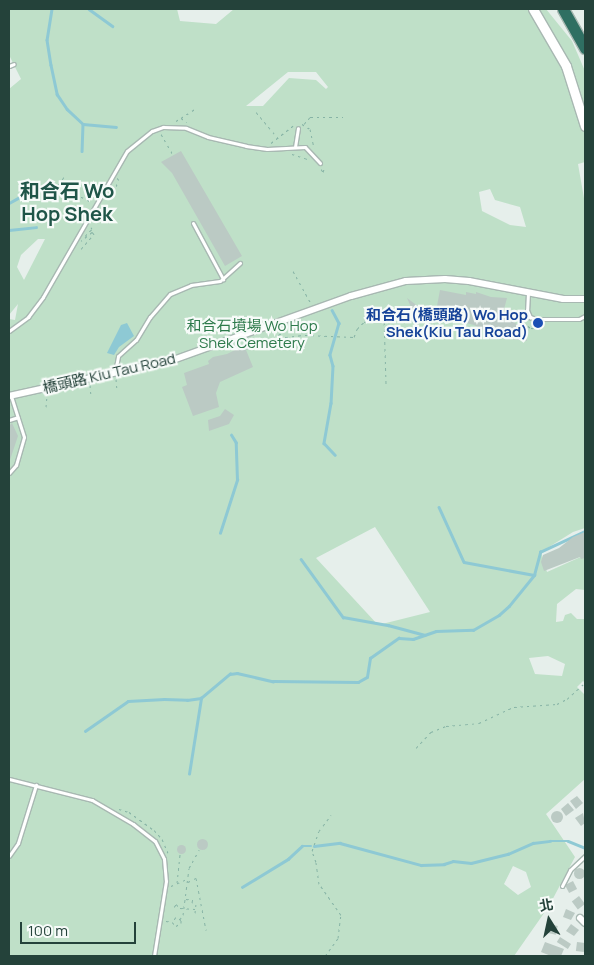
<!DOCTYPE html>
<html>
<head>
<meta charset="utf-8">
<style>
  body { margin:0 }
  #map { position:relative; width:594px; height:965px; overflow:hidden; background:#e6efeb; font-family:Manrope,"Noto Sans TC",sans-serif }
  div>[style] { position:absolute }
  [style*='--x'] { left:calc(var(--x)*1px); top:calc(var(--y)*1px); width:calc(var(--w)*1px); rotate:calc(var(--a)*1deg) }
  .green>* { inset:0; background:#bfe0c8 }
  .water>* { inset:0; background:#8ec9d4 }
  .stream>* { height:2.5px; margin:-1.25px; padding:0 1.25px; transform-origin:1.25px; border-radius:1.25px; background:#8ec9d4 }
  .building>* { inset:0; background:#bbcac4; transform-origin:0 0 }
  .round { border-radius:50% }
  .path>* { height:1px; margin-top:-0.5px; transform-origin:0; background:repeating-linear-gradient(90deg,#86b3a5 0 2.5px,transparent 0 6.5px) }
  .roads { filter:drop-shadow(1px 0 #a8b8b2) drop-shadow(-1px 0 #a8b8b2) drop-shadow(0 1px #a8b8b2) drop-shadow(0 -1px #a8b8b2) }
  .lane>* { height:3px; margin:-1.5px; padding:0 1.5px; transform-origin:1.5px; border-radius:1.5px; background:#fff }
  .street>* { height:6px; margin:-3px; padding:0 3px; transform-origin:3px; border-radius:3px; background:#fff }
  .secondary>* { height:9px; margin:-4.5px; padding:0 4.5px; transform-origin:4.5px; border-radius:4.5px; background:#fff }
  .highway>* { height:11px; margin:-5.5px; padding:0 5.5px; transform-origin:5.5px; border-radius:5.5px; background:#2f6f62 }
  .dots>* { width:14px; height:14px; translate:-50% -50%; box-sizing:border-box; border:2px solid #f7fbf9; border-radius:50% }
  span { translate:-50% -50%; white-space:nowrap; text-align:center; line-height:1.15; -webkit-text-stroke:4.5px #f7fbf9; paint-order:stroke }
  .transit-label { font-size:15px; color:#164399; font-weight:700 }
  .right { translate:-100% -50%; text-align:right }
  .park-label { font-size:15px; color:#2d7a4b }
  .street-label { font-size:15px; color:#24423a }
  .district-label { font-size:20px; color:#1f5548; font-weight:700 }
  .frame { position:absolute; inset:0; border:10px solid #24423a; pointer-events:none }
  .north { position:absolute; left:524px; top:895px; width:50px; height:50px; -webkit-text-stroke:4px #f7fbf9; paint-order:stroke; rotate:350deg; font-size:14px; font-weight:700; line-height:20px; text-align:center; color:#24423a }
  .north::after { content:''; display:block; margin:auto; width:18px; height:22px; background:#24423a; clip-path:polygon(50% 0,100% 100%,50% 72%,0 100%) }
  .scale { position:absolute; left:20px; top:922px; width:116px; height:22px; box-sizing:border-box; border:2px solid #24423a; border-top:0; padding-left:6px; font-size:15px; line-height:18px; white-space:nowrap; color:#24423a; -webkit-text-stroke:4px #f7fbf9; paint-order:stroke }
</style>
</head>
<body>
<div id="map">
  <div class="green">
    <i style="clip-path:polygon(evenodd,9px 9px,177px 9px,180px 21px,216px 24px,234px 9px,546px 9px,572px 41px,585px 71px,585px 162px,578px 164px,585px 204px,585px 528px,573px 532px,541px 552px,547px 572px,585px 555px,585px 590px,576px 589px,557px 604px,556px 622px,563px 621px,565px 615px,571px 613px,577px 619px,585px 619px,585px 683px,583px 681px,577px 687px,585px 695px,585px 779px,546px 814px,575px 857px,549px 906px,514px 956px,9px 956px,9px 319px,15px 320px,18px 304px,9px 315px,9px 89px,21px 79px,9px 55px,9px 9px,288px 72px,316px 72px,328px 87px,326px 89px,316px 80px,289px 78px,263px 106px,246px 106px,288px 72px,9px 9px,490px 189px,495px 200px,520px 207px,526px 227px,510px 225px,482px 211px,479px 192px,490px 189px,9px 9px,38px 239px,45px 239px,24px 280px,17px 267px,21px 255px,38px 239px,9px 9px,375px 527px,430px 612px,378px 625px,316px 558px,375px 527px,9px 9px,548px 656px,565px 664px,562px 676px,535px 674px,529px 658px,548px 656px,9px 9px,513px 866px,526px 872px,531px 887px,518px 895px,504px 884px,513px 866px)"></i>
  </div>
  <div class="water">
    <i style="clip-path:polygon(127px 323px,134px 336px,119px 347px,114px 355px,107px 353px,121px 325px)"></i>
  </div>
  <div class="stream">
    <i style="--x:52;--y:9;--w:31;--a:99"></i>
    <i style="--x:47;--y:40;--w:25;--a:81"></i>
    <i style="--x:51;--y:65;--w:30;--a:78"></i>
    <i style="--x:57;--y:94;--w:18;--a:56"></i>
    <i style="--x:67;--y:109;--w:22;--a:43"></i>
    <i style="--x:83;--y:124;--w:27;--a:92"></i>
    <i style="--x:89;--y:9;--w:29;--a:36"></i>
    <i style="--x:83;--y:124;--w:33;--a:5"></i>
    <i style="--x:9;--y:203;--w:10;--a:-29"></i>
    <i style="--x:9;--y:230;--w:27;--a:-6"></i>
    <i style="--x:332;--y:310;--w:15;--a:62"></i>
    <i style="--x:339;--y:323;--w:33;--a:106"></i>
    <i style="--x:330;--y:355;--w:11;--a:75"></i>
    <i style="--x:333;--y:366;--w:37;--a:93"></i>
    <i style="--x:331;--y:403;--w:41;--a:99.9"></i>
    <i style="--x:324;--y:443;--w:16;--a:47"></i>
    <i style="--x:439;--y:507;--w:60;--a:65.6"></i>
    <i style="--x:464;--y:562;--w:71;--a:10.5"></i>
    <i style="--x:220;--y:533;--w:56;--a:-72.2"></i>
    <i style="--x:237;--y:480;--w:37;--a:-92"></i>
    <i style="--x:236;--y:443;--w:9;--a:-122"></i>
    <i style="--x:301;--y:559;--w:72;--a:54.1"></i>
    <i style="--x:343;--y:617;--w:46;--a:10.1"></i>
    <i style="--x:388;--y:625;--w:38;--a:15"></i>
    <i style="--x:85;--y:731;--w:52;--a:-34.9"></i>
    <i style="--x:128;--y:701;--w:36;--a:-3"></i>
    <i style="--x:164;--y:699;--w:23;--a:2"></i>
    <i style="--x:187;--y:700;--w:14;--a:-8"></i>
    <i style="--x:201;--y:698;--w:38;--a:-40"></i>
    <i style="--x:230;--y:674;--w:7;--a:-8"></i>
    <i style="--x:237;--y:673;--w:37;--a:13"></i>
    <i style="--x:273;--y:681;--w:85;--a:0.7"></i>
    <i style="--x:358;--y:682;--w:10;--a:-29"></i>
    <i style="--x:367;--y:677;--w:19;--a:-81"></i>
    <i style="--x:370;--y:658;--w:35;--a:-35"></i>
    <i style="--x:399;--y:638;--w:14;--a:4"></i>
    <i style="--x:413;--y:639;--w:24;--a:-19"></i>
    <i style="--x:436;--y:631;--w:37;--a:-2"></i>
    <i style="--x:473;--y:630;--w:30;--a:-30"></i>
    <i style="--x:499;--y:615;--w:13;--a:-42"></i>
    <i style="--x:509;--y:606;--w:40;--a:-51"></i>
    <i style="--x:534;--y:575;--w:24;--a:-75"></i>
    <i style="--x:540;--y:552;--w:50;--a:-25"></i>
    <i style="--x:189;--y:774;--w:77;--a:-81"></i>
    <i style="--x:314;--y:846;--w:26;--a:-7"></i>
    <i style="--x:340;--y:843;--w:84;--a:15.2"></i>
    <i style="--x:421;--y:865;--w:23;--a:-2"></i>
    <i style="--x:444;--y:864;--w:9;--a:-18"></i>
    <i style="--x:453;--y:861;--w:18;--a:6"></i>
    <i style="--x:471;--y:863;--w:38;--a:-14"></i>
    <i style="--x:508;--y:854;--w:27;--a:-24"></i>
    <i style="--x:533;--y:843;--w:17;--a:-7"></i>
    <i style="--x:550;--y:841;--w:18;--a:0"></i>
    <i style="--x:568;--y:841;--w:18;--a:22"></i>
    <i style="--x:242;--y:887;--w:54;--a:-31.3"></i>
    <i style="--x:288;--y:859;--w:19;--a:-43"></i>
    <i style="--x:302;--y:846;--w:9;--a:0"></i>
  </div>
  <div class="building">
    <i style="clip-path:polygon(181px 151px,242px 256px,225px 266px,172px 173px,161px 162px)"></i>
    <i style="clip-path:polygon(440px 290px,466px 295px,466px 292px,476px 294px,476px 292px,491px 297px,507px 298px,503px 313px,519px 317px,514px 322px,524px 330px,527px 341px,495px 337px,474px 325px,418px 311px,411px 307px,407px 298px,419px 307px,430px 309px,437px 306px)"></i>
    <i style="clip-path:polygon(247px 344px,249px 349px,246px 350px,253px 367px,220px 382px,216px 393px,219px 407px,193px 416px,182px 387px,187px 385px,184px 373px,209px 364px,208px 361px,213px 357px,227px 354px)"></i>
    <i style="clip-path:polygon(225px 409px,234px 415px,229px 424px,209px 431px,208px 420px,220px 416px)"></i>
    <i style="clip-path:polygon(12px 423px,18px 436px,9px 463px,9px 426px)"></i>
    <i style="clip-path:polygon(585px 532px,585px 558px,581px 559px,580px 557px,544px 571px,541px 562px,543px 555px,559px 548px,573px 537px)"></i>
    <i style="clip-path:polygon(577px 796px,583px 803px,576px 809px,570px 801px)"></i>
    <i style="clip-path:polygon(568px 803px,574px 810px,566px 816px,561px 809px)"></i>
    <i class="round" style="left:551px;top:811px;width:12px;height:12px"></i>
    <i style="clip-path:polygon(583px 813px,585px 823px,581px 826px,575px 818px)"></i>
    <i class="round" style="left:196.5px;top:838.5px;width:11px;height:11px"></i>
    <i class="round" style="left:176.5px;top:844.5px;width:9px;height:9px"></i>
    <i class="round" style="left:573.5px;top:867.5px;width:11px;height:11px"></i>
    <i style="left:573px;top:881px;width:9px;height:9px;rotate:63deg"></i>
    <i style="left:579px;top:896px;width:10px;height:9px;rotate:53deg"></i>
    <i style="clip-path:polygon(566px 909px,575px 913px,571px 920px,563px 917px)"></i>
    <i style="left:549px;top:924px;width:9px;height:9px;rotate:13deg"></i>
    <i style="clip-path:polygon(571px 924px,579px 930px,574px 936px,566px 931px)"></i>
    <i style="left:560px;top:937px;width:13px;height:6px;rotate:32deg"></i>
    <i style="clip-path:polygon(545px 942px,564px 949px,561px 956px,551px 956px,541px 952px)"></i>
    <i style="left:577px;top:942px;width:8px;height:9px;rotate:7deg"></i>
  </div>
  <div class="path">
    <i style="--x:256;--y:112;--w:34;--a:50"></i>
    <i style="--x:181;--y:118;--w:17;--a:-33"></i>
    <i style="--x:176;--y:121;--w:6;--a:-31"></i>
    <i style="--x:181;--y:118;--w:7;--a:34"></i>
    <i style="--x:302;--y:124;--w:9;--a:32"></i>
    <i style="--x:310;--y:129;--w:19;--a:78"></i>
    <i style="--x:304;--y:124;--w:9;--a:-49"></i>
    <i style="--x:310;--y:117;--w:33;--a:0"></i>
    <i style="--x:161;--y:134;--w:24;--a:60"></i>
    <i style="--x:271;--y:143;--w:28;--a:-38"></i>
    <i style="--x:292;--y:154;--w:19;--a:18"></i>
    <i style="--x:321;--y:169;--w:4;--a:56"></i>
    <i style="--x:323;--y:172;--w:6;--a:-72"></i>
    <i style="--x:64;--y:177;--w:10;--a:127"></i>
    <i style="--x:58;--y:185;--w:37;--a:27"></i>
    <i style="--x:113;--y:192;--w:13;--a:-63"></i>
    <i style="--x:119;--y:180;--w:3;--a:-135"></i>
    <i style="--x:85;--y:236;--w:10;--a:-45"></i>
    <i style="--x:92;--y:229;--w:2;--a:-117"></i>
    <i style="--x:81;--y:249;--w:20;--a:-49"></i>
    <i style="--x:94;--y:234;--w:3;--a:-135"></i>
    <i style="--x:92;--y:232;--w:14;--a:141"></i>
    <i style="--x:293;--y:271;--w:38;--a:61"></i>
    <i style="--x:517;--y:319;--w:17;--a:33"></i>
    <i style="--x:531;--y:328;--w:11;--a:5"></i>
    <i style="--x:291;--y:326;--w:17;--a:144"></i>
    <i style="--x:277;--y:336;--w:3;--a:45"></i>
    <i style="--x:279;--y:338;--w:26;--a:-7"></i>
    <i style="--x:305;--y:335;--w:49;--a:2.3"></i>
    <i style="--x:354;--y:337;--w:9;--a:-69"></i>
    <i style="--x:357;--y:329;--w:10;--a:-45"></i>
    <i style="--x:364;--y:322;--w:21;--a:-17"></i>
    <i style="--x:384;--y:316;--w:69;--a:88.3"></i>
    <i style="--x:116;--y:379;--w:11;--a:85"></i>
    <i style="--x:90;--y:385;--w:12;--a:85"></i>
    <i style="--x:46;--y:407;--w:11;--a:-85"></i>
    <i style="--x:416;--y:748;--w:22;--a:-47"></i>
    <i style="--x:431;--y:732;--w:16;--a:-22"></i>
    <i style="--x:446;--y:726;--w:33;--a:-5"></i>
    <i style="--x:479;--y:723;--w:38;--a:-25"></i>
    <i style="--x:514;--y:707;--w:43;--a:-4"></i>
    <i style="--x:557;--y:704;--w:11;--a:-27"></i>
    <i style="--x:567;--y:699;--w:24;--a:-42"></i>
    <i style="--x:119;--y:809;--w:10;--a:17"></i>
    <i style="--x:129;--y:812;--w:31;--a:36"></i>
    <i style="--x:154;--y:830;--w:12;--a:48"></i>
    <i style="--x:162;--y:839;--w:15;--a:67"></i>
    <i style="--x:188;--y:882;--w:9;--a:-27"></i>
    <i style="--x:196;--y:878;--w:53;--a:79.1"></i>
    <i style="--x:177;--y:883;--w:29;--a:-84"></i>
    <i style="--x:171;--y:886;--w:17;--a:-24"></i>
    <i style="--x:186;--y:899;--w:7;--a:8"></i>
    <i style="--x:192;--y:903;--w:6;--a:-81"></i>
    <i style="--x:176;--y:904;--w:6;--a:45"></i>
    <i style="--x:180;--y:908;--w:15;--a:4"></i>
    <i style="--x:174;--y:907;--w:6;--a:-51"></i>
    <i style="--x:195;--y:913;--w:9;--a:-84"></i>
    <i style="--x:180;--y:919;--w:5;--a:-53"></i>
    <i style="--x:183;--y:915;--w:47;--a:-82.7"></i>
    <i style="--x:189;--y:868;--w:21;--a:-61"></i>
    <i style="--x:166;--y:921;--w:6;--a:9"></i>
    <i style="--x:172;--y:922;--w:6;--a:45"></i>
    <i style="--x:176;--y:926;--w:6;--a:-31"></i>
    <i style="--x:181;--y:923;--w:3;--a:-90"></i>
    <i style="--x:181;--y:920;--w:6;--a:-149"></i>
    <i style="--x:176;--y:917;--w:6;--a:129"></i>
    <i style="--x:325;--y:956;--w:22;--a:-54"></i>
    <i style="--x:338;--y:938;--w:23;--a:-83"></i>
    <i style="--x:341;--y:915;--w:38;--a:-125"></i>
    <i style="--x:319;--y:884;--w:22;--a:-98"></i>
    <i style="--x:316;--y:862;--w:12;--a:-110"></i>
    <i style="--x:312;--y:851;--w:21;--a:-71"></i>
    <i style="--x:319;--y:831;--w:20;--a:-53"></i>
  </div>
  <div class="roads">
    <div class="lane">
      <i style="--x:9;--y:66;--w:5;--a:-22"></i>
      <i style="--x:295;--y:147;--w:19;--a:-81"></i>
      <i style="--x:193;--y:223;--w:64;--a:61.8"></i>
      <i style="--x:528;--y:293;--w:17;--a:93"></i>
      <i style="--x:527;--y:310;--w:8;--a:67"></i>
      <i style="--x:530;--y:317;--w:6;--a:18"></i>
      <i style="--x:536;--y:319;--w:43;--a:0"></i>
      <i style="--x:579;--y:319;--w:7;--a:-27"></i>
      <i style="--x:9;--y:331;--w:24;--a:-36"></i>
      <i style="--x:28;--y:317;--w:25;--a:-53"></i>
      <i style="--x:43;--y:297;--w:168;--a:-60.1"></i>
      <i style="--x:127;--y:151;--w:32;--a:-39"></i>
      <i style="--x:152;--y:131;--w:12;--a:-20"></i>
      <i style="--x:163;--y:127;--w:23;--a:2"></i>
      <i style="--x:186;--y:128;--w:24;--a:22"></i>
      <i style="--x:208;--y:137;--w:39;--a:13"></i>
      <i style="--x:246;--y:146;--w:21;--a:8"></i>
      <i style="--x:267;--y:149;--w:38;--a:-3"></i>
      <i style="--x:305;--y:147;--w:22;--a:47"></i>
      <i style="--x:115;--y:372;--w:16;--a:-79"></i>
      <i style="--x:118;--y:356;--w:24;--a:-42"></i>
      <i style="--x:136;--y:340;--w:27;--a:-59"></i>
      <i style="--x:150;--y:317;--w:30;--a:-49"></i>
      <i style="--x:170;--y:294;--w:23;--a:-23"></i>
      <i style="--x:191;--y:285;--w:29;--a:-8"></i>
      <i style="--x:220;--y:281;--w:27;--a:-42"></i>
      <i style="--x:9;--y:420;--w:9;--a:-18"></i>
      <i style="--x:9;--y:473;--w:11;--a:-49"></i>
      <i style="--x:16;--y:465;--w:29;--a:-74"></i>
      <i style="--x:24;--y:437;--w:43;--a:-107.6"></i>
      <i style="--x:9;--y:779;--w:86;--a:14.2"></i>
      <i style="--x:92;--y:800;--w:48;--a:30.3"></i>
      <i style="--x:133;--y:824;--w:28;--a:38"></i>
      <i style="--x:155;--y:841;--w:20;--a:63"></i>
      <i style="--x:164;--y:859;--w:22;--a:85"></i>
      <i style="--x:166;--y:881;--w:76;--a:99.1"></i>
      <i style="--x:9;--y:856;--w:16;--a:-55"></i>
      <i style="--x:18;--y:843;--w:61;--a:-72.8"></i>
      <i style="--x:562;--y:886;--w:18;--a:-63"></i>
      <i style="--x:570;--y:870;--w:21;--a:-43"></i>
    </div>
    <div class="street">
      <i style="--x:9;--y:396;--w:168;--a:-12.4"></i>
      <i style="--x:173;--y:360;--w:189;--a:-19.8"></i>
      <i style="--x:351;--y:296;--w:57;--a:-15.3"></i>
      <i style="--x:406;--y:281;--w:39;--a:-3"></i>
      <i style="--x:445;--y:279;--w:24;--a:5"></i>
      <i style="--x:469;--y:281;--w:96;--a:10.8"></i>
      <i style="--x:563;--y:299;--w:22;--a:0"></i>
      <i style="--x:580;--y:918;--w:7;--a:45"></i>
    </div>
    <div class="secondary">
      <i style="--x:533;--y:9;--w:66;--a:59.9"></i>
      <i style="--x:566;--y:66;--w:63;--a:72.4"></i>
    </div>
    <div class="highway">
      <i style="--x:563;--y:9;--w:45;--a:60.6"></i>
    </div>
  </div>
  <div class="dots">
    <i style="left:538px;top:323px;background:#1a4fb4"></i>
  </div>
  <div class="transit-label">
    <span class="right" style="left:528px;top:323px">和合石(橋頭路) Wo Hop<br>Shek(Kiu Tau Road)</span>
  </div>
  <div class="park-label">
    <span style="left:252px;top:334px">和合石墳場 Wo Hop<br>Shek Cemetery</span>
  </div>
  <div class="street-label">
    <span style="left:109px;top:373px;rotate:-13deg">橋頭路 Kiu Tau Road</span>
  </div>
  <div class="district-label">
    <span style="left:67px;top:202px">和合石 Wo<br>Hop Shek</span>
  </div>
  <div class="frame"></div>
  <div class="north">北</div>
  <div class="scale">100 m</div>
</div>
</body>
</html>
